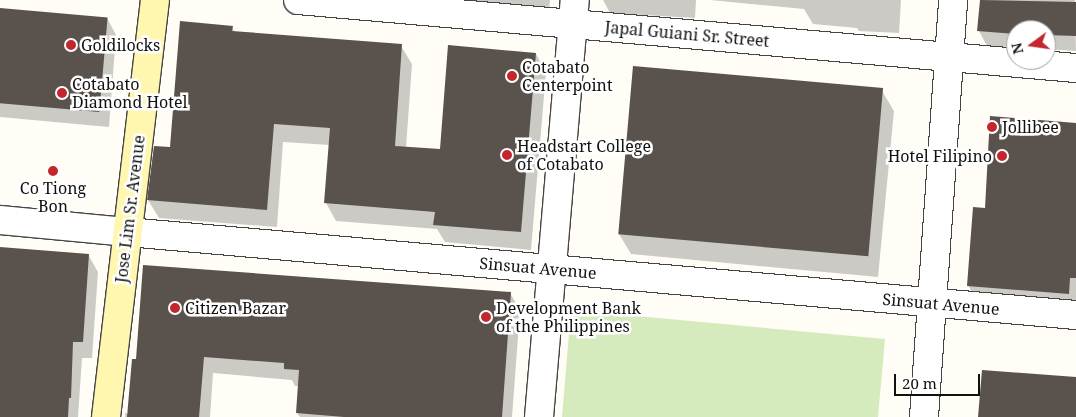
<!DOCTYPE html>
<html>
<head>
<meta charset="utf-8">
<style>
  body { margin:0 }
  #map { position:relative; width:1076px; height:417px; overflow:hidden; background:#fffdf5; font-family:"Noto Serif",serif }
  div>[style] { position:absolute }
  [style*='--x'] { left:calc(var(--x)*1px); top:calc(var(--y)*1px); width:calc(var(--w)*1px); rotate:calc(var(--a)*1deg) }
  .green>* { inset:0; background:#d5ebbd }
  .shadow>* { inset:0; background:#0003 }
  .building>* { inset:0; background:#5a524d; transform-origin:0 0 }
  .roads { filter:drop-shadow(1px 0 #444) drop-shadow(-1px 0 #444) drop-shadow(0 1px #444) drop-shadow(0 -1px #444) }
  .minor>* { height:28px; margin:-14px; padding:0 14px; transform-origin:14px; border-radius:14px; background:#fff }
  .tertiary>* { height:28px; margin:-14px; padding:0 14px; transform-origin:14px; border-radius:14px; background:#fff }
  .secondary>* { height:28px; margin:-14px; padding:0 14px; transform-origin:14px; border-radius:14px; background:#fff6b0 }
  .dots>* { width:14px; height:14px; translate:-50% -50%; box-sizing:border-box; border:2px solid #fff; border-radius:50% }
  span { translate:-50% -50%; white-space:nowrap; text-align:center; line-height:1.15; -webkit-text-stroke:5px #fff; paint-order:stroke }
  .street-label { font-size:16px; color:#111 }
  .poi-label { font-size:16px; color:#111 }
  .left { translate:0 -50%; text-align:left }
  .right { translate:-100% -50%; text-align:right }
  .north { position:absolute; left:1006px; top:20px; width:50px; height:50px; box-sizing:border-box; background:#fff; border:1px solid #a0a0a0; border-radius:50%; rotate:256deg; font-size:14px; font-weight:700; line-height:20px; text-align:center; color:#111 }
  .north::after { content:''; display:block; margin:auto; width:18px; height:22px; background:#c4262e; clip-path:polygon(50% 0,100% 100%,50% 72%,0 100%) }
  .scale { position:absolute; left:894px; top:374px; width:86px; height:22px; box-sizing:border-box; border:2px solid #111; border-top:0; padding-left:6px; font-size:15px; line-height:18px; white-space:nowrap; color:#111; -webkit-text-stroke:4px #fff; paint-order:stroke }
</style>
</head>
<body>
<div id="map">
  <div class="green">
    <i style="clip-path:polygon(571px 310px,885px 339px,878px 417px,562px 417px)"></i>
  </div>
  <div class="shadow">
    <i style="clip-path:polygon(476px 0,550px 0,549px 10px,478px 4px)"></i>
    <i style="clip-path:polygon(603px 0,696px 0,695px 18px,610px 13px)"></i>
    <i style="clip-path:polygon(710px 0,901px 0,899px 33px,859px 31px,857px 28px,813px 24px,804px 9px)"></i>
    <i style="clip-path:polygon(981px 0,1075px 0,1076px 51px,1046px 49px,1046px 30px,1016px 30px,1016px 47px,987px 46px,979px 31px)"></i>
    <i style="clip-path:polygon(0 9px,107px 18px,116px 35px,109px 127px,0 117px)"></i>
    <i style="clip-path:polygon(232px 27px,235px 32px,401px 46px,412px 64px,406px 148px,441px 150px,536px 54px,546px 72px,531px 250px,445px 242px,437px 229px,336px 221px,326px 203px,330px 145px,283px 142px,277px 227px,159px 218px,148px 200px,155px 147px,171px 148px)"></i>
    <i style="clip-path:polygon(634px 67px,882px 91px,894px 111px,878px 277px,631px 254px,619px 234px)"></i>
    <i style="clip-path:polygon(1076px 125px,1076px 310px,978px 303px,968px 285px,986px 209px)"></i>
    <i style="clip-path:polygon(0 249px,89px 256px,98px 272px,92px 358px,82px 358px,78px 417px,0 417px)"></i>
    <i style="clip-path:polygon(510px 293px,520px 310px,512px 417px,300px 417px,297px 413px,299px 386px,295px 386px,292px 380px,213px 373px,210px 417px,125px 417px,125px 413px,129px 414px,133px 360px)"></i>
  </div>
  <div class="building">
    <i style="clip-path:polygon(980px 0,1076px 2px,1076px 36px,1046px 35px,1046px 30px,1016px 30px,1016px 34px,977px 31px)"></i>
    <i style="left:0;top:8px;width:108px;height:95px;rotate:5deg"></i>
    <i style="clip-path:polygon(180px 21px,233px 26px,232px 31px,402px 44px,395px 146px,440px 149px,448px 45px,536px 53px,521px 232px,433px 225px,435px 212px,324px 203px,330px 128px,274px 124px,267px 210px,147px 200px,154px 146px,170px 147px)"></i>
    <i style="left:633px;top:66px;width:251px;height:169px;rotate:5deg"></i>
    <i style="clip-path:polygon(990px 116px,1076px 123px,1076px 278px,1070px 278px,1069px 294px,967px 286px,973px 207px,985px 208px)"></i>
    <i style="clip-path:polygon(0 247px,89px 254px,83px 342px,73px 342px,71px 398px,69px 398px,68px 417px,0 417px)"></i>
    <i style="clip-path:polygon(143px 265px,511px 292px,502px 417px,344px 417px,296px 413px,299px 370px,284px 369px,284px 363px,204px 357px,199px 417px,127px 417px,132px 359px,136px 359px)"></i>
    <i style="clip-path:polygon(982px 370px,1076px 377px,1076px 417px,978px 417px)"></i>
  </div>
  <div class="roads">
    <div class="minor">
      <i style="--x:0;--y:220;--w:128;--a:5.4"></i>
    </div>
    <div class="tertiary">
      <i style="--x:298;--y:0;--w:781;--a:5"></i>
      <i style="--x:127;--y:232;--w:953;--a:5"></i>
      <i style="--x:539;--y:417;--w:419;--a:-85.1"></i>
      <i style="--x:924;--y:417;--w:418;--a:-86"></i>
    </div>
    <div class="secondary">
      <i style="--x:106;--y:417;--w:420;--a:-83.3"></i>
    </div>
  </div>
  <div class="dots">
    <i style="left:71px;top:45px;background:#c4262e"></i>
    <i style="left:512px;top:76px;background:#c4262e"></i>
    <i style="left:62px;top:93px;background:#c4262e"></i>
    <i style="left:992px;top:127px;background:#c4262e"></i>
    <i style="left:507px;top:155px;background:#c4262e"></i>
    <i style="left:1002px;top:156px;background:#c4262e"></i>
    <i style="left:53px;top:171px;background:#c4262e"></i>
    <i style="left:175px;top:308px;background:#c4262e"></i>
    <i style="left:486px;top:317px;background:#c4262e"></i>
  </div>
  <div class="street-label">
    <span style="left:687px;top:34px;rotate:5deg">Japal Guiani Sr. Street</span>
    <span style="left:130px;top:209px;rotate:-83deg">Jose Lim Sr. Avenue</span>
    <span style="left:538px;top:268px;rotate:5deg">Sinsuat Avenue</span>
    <span style="left:941px;top:304px;rotate:5deg">Sinsuat Avenue</span>
  </div>
  <div class="poi-label">
    <span class="left" style="left:81px;top:45px">Goldilocks</span>
    <span class="left" style="left:522px;top:76px">Cotabato<br>Centerpoint</span>
    <span class="left" style="left:72px;top:93px">Cotabato<br>Diamond Hotel</span>
    <span class="left" style="left:1002px;top:127px">Jollibee</span>
    <span class="left" style="left:517px;top:155px">Headstart College<br>of Cotabato</span>
    <span class="right" style="left:992px;top:156px">Hotel Filipino</span>
    <span style="left:53px;top:197px">Co Tiong<br>Bon</span>
    <span class="left" style="left:185px;top:308px">Citizen Bazar</span>
    <span class="left" style="left:496px;top:317px">Development Bank<br>of the Philippines</span>
  </div>
  <div class="north">N</div>
  <div class="scale">20 m</div>
</div>
</body>
</html>
